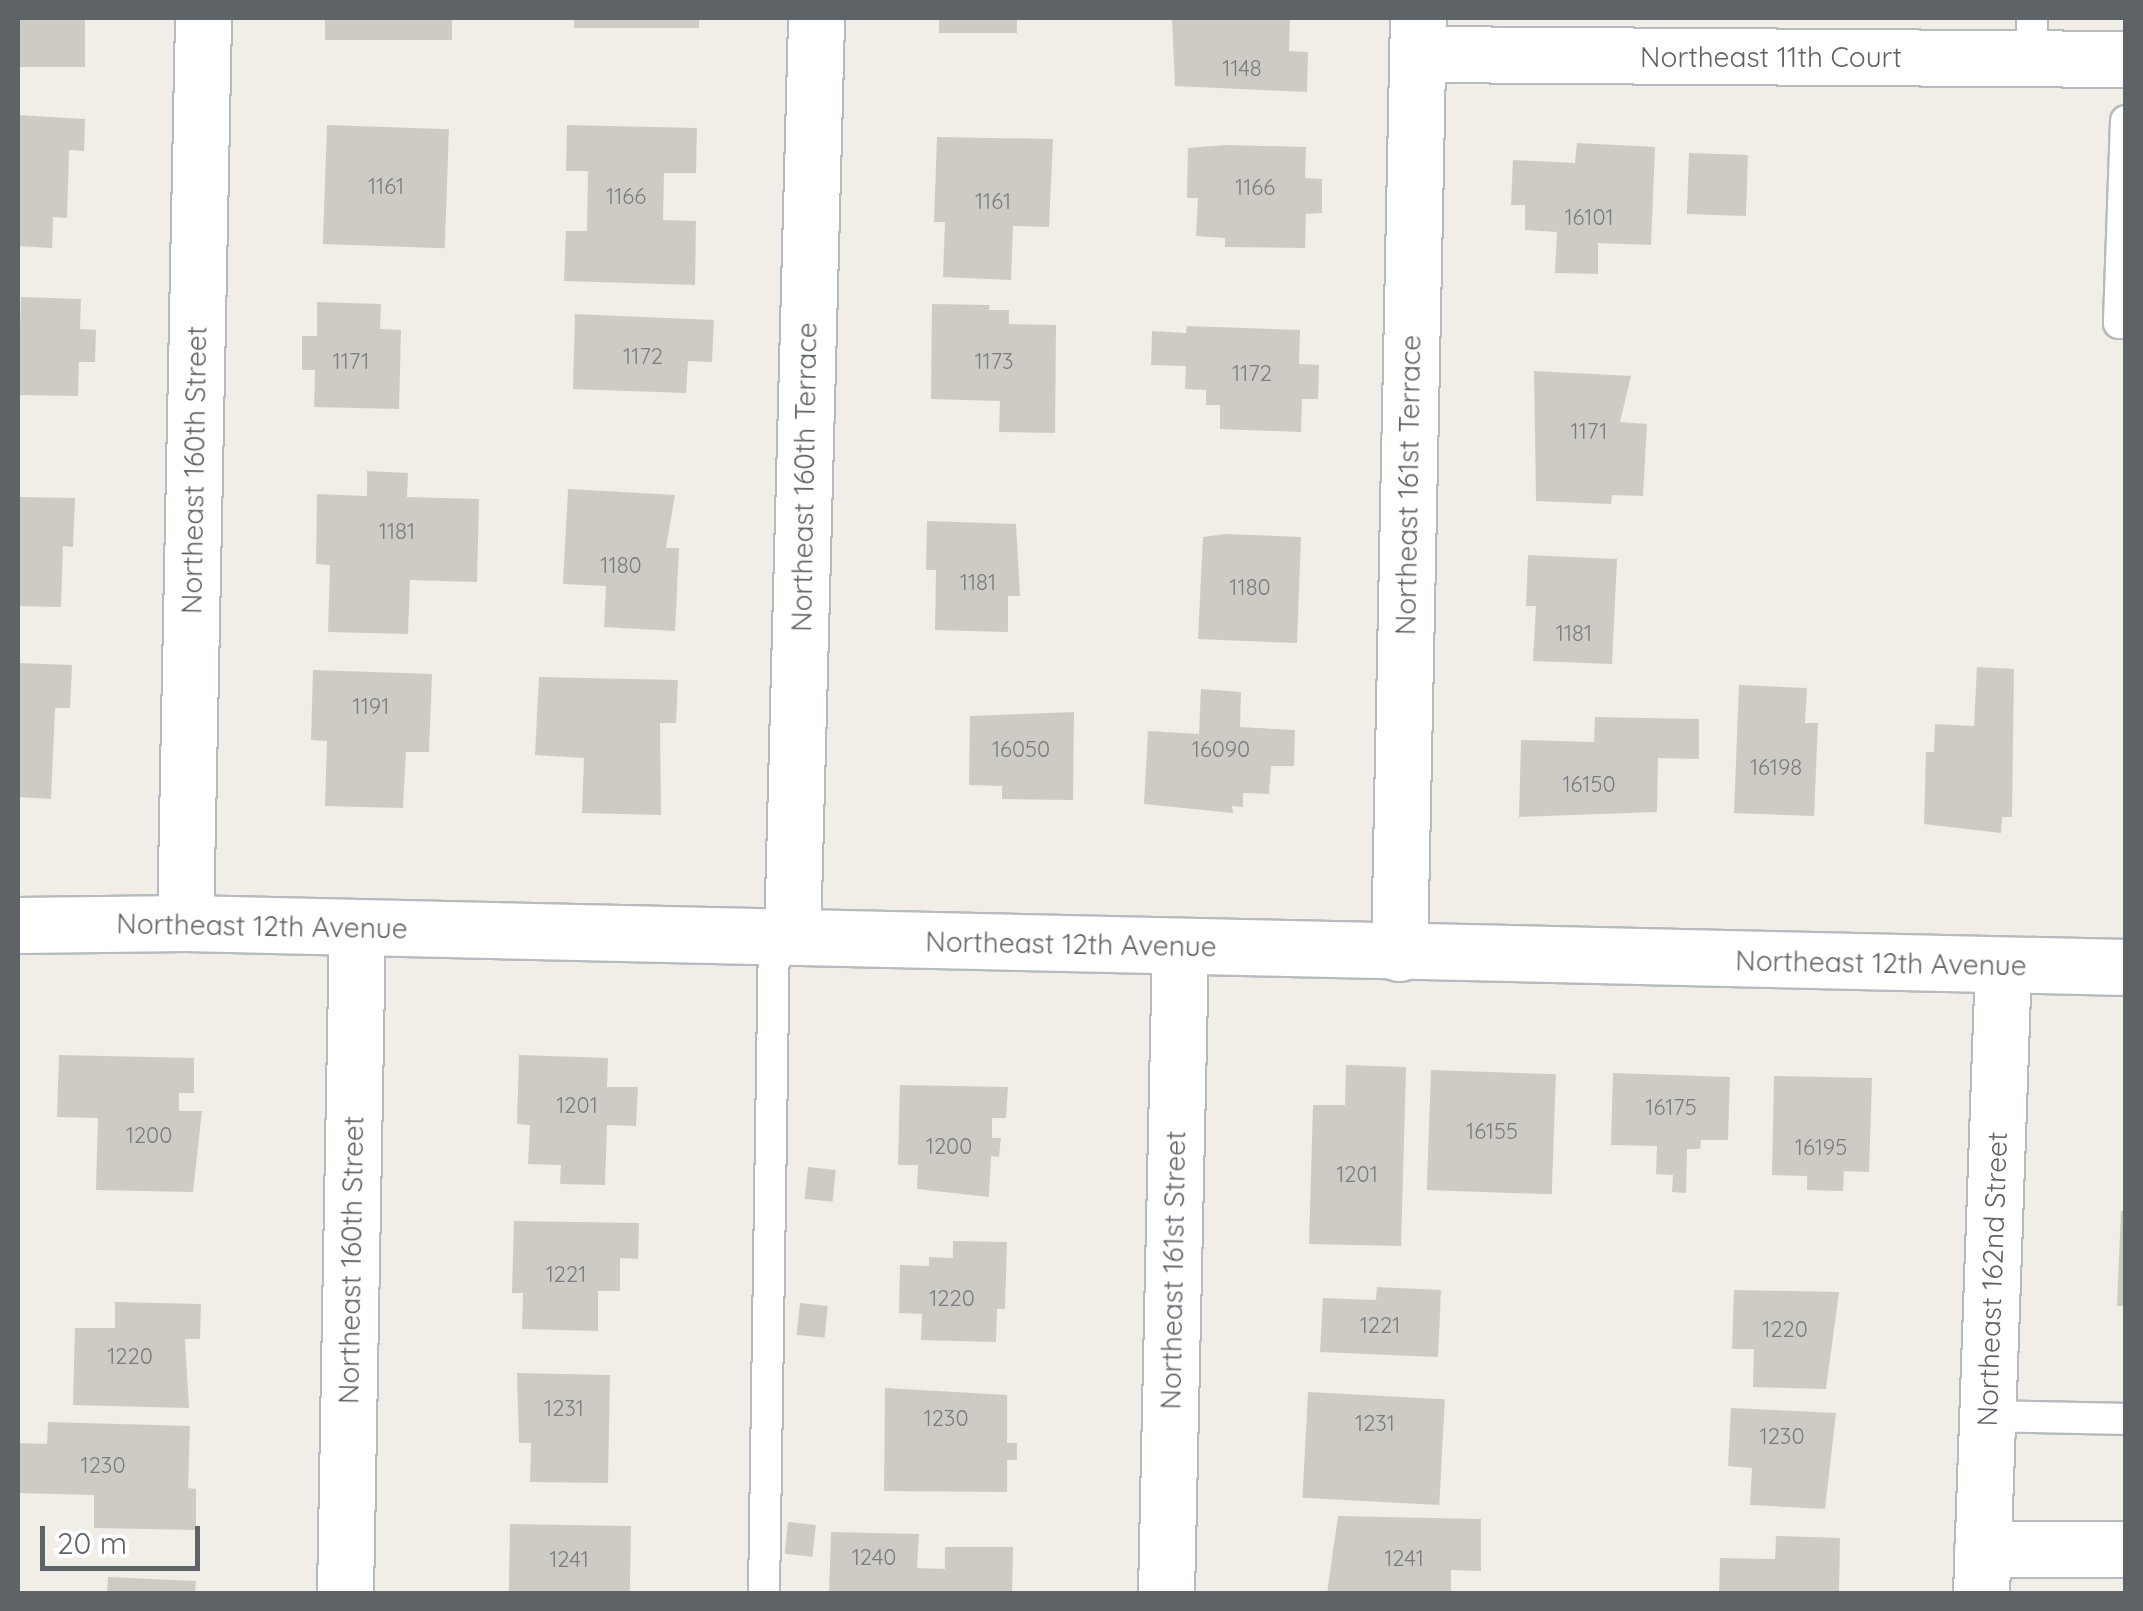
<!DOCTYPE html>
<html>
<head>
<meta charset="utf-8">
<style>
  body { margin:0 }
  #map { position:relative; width:2143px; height:1611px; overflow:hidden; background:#f1eee7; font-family:Quicksand,sans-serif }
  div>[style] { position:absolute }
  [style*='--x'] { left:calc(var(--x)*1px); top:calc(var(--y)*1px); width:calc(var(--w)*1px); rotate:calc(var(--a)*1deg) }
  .building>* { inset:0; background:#cecbc5; transform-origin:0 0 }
  .roads { filter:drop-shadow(2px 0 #b7babe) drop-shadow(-2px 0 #b7babe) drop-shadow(0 2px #b7babe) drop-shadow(0 -2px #b7babe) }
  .service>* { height:30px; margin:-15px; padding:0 15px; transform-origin:15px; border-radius:15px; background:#fff }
  .minor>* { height:55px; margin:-27.5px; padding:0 27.5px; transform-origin:27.5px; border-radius:27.5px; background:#fff }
  .tertiary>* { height:55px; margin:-27.5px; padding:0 27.5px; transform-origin:27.5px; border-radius:27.5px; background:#fff }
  span { translate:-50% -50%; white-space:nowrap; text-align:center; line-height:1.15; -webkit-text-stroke:8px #fff; paint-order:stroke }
  .number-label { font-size:22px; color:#7a7d7f }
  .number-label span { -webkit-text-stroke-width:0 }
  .street-label { font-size:28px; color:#5e6368 }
  .frame { position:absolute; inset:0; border:20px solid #5e6368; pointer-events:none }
  .scale { position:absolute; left:40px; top:1526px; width:160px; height:45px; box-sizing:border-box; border:5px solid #5e6368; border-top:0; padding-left:12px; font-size:30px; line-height:35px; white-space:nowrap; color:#5e6368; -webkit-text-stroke:8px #fff; paint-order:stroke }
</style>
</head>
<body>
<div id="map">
  <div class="building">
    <i style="left:18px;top:18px;width:67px;height:49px"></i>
    <i style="left:325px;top:18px;width:127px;height:22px"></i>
    <i style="left:574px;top:18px;width:125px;height:10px"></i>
    <i style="left:939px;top:18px;width:78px;height:15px"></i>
    <i style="clip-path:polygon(1172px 18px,1290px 18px,1289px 51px,1308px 52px,1307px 92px,1175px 86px)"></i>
    <i style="clip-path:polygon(18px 115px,85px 119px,84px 151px,69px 150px,67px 218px,53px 217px,52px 248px,18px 246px)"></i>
    <i style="left:327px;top:125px;width:122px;height:119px;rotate:2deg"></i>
    <i style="clip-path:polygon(567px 125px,697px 128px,696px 173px,664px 173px,663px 220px,696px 221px,695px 285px,564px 281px,566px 231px,587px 231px,588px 171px,566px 171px)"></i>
    <i style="clip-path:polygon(937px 137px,1053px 139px,1049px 227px,1013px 226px,1011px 280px,943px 277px,945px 222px,934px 222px)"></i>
    <i style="clip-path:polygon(1577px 143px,1655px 147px,1651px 245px,1598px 243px,1598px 274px,1555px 273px,1557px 232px,1525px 230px,1525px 205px,1511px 205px,1513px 160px,1575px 163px)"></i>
    <i style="clip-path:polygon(1226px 145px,1306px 147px,1305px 178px,1322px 179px,1322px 213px,1306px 214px,1305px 248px,1225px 247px,1225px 238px,1196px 236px,1198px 198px,1187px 198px,1188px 148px)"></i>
    <i style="left:1689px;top:153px;width:59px;height:61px;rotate:2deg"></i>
    <i style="clip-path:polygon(21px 297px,81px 299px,80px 329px,96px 330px,95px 362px,79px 362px,78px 396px,18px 395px)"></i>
    <i style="clip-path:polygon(317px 302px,381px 304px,380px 329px,401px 330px,399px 409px,314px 407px,315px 370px,302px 370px,302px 336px,317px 336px)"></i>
    <i style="clip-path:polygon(932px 304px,990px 305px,989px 310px,1009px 310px,1009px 324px,1056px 325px,1055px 433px,999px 432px,1000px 401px,931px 399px)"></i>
    <i style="clip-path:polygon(575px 314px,714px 320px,712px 362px,688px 361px,686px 393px,573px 389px)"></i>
    <i style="clip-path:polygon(1187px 326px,1300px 330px,1299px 364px,1319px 365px,1318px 399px,1302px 399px,1301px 432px,1220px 429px,1220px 405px,1206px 405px,1206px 390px,1185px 389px,1186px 366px,1151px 365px,1152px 331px,1186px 333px)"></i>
    <i style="clip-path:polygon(1534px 371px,1631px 376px,1620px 422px,1647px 424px,1643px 496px,1612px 495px,1611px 504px,1536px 501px)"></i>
    <i style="clip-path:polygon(367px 471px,408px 473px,407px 497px,479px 499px,477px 582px,410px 580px,408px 634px,328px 632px,330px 565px,316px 564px,317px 494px,367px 496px)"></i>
    <i style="clip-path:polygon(568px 489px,675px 495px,666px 548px,679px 548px,675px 631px,604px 627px,606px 586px,563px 584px)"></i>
    <i style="clip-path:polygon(18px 497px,75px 498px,73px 547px,63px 546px,61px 607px,18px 606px)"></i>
    <i style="clip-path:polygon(927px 521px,1016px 524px,1020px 596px,1008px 596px,1008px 632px,935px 630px,936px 570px,926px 570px)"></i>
    <i style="clip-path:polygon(1225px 534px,1301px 537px,1297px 643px,1198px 639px,1203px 537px)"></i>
    <i style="clip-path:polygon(1528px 555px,1617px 559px,1612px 664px,1533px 661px,1536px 606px,1526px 606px)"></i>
    <i style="clip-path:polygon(18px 663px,72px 665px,70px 708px,55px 708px,51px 799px,18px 797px)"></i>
    <i style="clip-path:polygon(1977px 667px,2014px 669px,2012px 817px,2002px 817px,2001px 833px,1924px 824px,1926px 752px,1934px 752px,1935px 724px,1974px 726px)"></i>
    <i style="clip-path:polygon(313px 670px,432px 674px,429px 752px,406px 752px,403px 808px,325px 806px,327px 741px,311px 740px)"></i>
    <i style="clip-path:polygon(539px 677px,678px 680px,676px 723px,660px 723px,661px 815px,582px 813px,584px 758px,535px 755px)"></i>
    <i style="clip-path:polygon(1739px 685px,1807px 688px,1805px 723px,1818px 723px,1814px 816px,1734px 813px)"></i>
    <i style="clip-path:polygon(1201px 689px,1241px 692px,1240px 727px,1295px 730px,1294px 766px,1271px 766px,1269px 794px,1243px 793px,1243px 807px,1232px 806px,1233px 813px,1144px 804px,1148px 731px,1199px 734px)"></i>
    <i style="clip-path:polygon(1074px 712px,1073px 800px,1002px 799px,1002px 786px,969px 785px,970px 716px)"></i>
    <i style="clip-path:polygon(1595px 717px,1699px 719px,1699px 759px,1658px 758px,1657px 812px,1519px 817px,1521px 740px,1594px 742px)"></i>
    <i style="clip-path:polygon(59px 1055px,194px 1058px,194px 1093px,179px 1093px,179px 1111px,202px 1111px,193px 1192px,96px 1190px,98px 1118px,57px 1117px)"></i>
    <i style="clip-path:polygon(519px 1055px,608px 1058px,607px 1087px,638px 1087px,636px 1126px,607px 1125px,605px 1185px,560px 1184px,561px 1165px,528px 1164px,530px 1125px,517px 1124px)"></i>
    <i style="clip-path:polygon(1346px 1065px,1406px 1067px,1401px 1246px,1309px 1244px,1313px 1105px,1345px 1105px)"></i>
    <i style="left:1431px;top:1070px;width:125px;height:120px;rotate:2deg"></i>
    <i style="clip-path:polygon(1613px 1073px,1730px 1077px,1728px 1140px,1701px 1140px,1700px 1149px,1687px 1149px,1686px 1193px,1672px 1192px,1673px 1175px,1656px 1174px,1657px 1146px,1611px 1145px)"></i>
    <i style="clip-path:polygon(1774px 1076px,1872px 1078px,1869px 1172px,1844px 1171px,1843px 1191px,1807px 1190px,1807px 1176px,1772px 1175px)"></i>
    <i style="clip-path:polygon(900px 1085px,1008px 1087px,1006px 1118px,992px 1118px,992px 1138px,1001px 1138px,999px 1157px,991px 1156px,989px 1197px,917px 1189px,918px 1165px,898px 1165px)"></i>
    <i style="left:808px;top:1167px;width:28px;height:32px;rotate:6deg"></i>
    <i style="clip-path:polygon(2121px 1211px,2126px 1211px,2126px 1306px,2117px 1306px)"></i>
    <i style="clip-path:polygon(514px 1221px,639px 1223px,638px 1259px,620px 1258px,620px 1291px,598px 1291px,598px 1331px,522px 1329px,523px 1293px,512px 1293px)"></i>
    <i style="clip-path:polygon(953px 1241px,1007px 1242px,1005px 1309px,997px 1309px,996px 1342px,921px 1340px,922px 1314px,899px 1313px,900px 1265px,929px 1266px,929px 1257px,953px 1258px)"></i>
    <i style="clip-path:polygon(1377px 1287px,1441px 1290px,1438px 1357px,1320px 1352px,1323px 1298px,1376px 1300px)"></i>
    <i style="clip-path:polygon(1734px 1290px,1839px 1292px,1826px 1389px,1753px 1387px,1754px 1349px,1732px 1349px)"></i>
    <i style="clip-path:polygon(115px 1302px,201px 1304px,200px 1339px,185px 1339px,189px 1408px,73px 1405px,75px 1328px,115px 1328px)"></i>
    <i style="left:800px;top:1303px;width:28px;height:32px;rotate:6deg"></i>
    <i style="clip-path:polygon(517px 1373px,610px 1375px,608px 1483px,530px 1482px,531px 1443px,519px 1443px)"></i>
    <i style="clip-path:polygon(885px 1388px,1007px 1395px,1007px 1443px,1017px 1443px,1017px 1460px,1007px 1460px,1007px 1492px,884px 1491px)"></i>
    <i style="left:1308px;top:1392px;width:137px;height:106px;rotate:3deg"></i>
    <i style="clip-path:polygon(1731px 1408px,1836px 1413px,1825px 1509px,1750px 1505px,1752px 1468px,1728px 1466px)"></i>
    <i style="clip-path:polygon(48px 1422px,190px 1426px,188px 1488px,196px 1489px,196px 1530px,94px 1528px,94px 1495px,18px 1493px,18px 1443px,47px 1444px)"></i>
    <i style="clip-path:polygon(1338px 1516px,1481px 1519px,1481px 1571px,1451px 1570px,1451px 1594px,1327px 1594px)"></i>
    <i style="left:788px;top:1522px;width:28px;height:32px;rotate:6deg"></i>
    <i style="left:510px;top:1524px;width:121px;height:70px;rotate:1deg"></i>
    <i style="clip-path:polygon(831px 1532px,919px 1534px,917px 1568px,945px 1569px,945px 1547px,1013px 1547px,1012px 1594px,829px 1594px)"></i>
    <i style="clip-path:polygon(1776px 1536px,1840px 1538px,1839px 1594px,1719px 1594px,1720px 1558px,1775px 1559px)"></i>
    <i style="clip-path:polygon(108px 1577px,196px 1581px,195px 1594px,107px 1594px)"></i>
  </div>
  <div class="roads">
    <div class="service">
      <i style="--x:2032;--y:59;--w:41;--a:-90"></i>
      <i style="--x:2126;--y:121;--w:202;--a:92"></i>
      <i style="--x:2119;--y:323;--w:7;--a:0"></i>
      <i style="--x:1987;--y:1416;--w:139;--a:1.2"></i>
      <i style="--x:764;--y:1594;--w:657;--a:-89.13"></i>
    </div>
    <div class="minor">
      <i style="--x:1417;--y:54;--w:709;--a:0.4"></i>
      <i style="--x:185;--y:923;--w:905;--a:-88.86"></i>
      <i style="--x:792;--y:937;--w:919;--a:-88.5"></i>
      <i style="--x:1399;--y:953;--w:935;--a:-88.84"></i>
      <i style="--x:1982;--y:1549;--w:144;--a:0"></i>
      <i style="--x:345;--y:1594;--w:667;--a:-88.97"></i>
      <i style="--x:1166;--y:1594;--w:647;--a:-88.76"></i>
      <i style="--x:1981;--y:1594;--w:629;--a:-88"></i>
    </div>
    <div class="tertiary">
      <i style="--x:18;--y:925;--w:167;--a:-0.7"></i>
      <i style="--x:185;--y:923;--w:1941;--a:1.3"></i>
    </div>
  </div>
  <div class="number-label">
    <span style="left:1242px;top:69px">1148</span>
    <span style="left:386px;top:187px">1161</span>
    <span style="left:1255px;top:188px">1166</span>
    <span style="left:626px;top:197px">1166</span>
    <span style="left:993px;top:202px">1161</span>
    <span style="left:1589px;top:218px">16101</span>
    <span style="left:643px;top:357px">1172</span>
    <span style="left:351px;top:362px">1171</span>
    <span style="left:994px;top:362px">1173</span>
    <span style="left:1252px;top:374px">1172</span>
    <span style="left:1589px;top:432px">1171</span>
    <span style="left:397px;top:532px">1181</span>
    <span style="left:621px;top:566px">1180</span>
    <span style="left:978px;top:583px">1181</span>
    <span style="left:1250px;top:588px">1180</span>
    <span style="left:1574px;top:634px">1181</span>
    <span style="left:371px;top:707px">1191</span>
    <span style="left:1021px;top:750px">16050</span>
    <span style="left:1221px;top:750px">16090</span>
    <span style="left:1776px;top:768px">16198</span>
    <span style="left:1589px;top:785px">16150</span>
    <span style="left:577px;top:1106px">1201</span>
    <span style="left:1671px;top:1108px">16175</span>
    <span style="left:1492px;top:1132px">16155</span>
    <span style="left:149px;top:1136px">1200</span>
    <span style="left:949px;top:1147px">1200</span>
    <span style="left:1821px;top:1148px">16195</span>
    <span style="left:1357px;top:1175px">1201</span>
    <span style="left:566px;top:1275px">1221</span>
    <span style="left:952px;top:1299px">1220</span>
    <span style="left:1380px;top:1326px">1221</span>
    <span style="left:1785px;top:1330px">1220</span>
    <span style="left:130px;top:1357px">1220</span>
    <span style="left:564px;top:1409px">1231</span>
    <span style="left:946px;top:1419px">1230</span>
    <span style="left:1375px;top:1424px">1231</span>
    <span style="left:1782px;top:1437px">1230</span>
    <span style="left:103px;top:1466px">1230</span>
    <span style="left:874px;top:1558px">1240</span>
    <span style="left:1404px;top:1559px">1241</span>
    <span style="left:569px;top:1560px">1241</span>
  </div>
  <div class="street-label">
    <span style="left:1771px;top:57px">Northeast 11th Court</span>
    <span style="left:194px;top:470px;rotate:-89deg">Northeast 160th Street</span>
    <span style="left:804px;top:477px;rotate:-89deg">Northeast 160th Terrace</span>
    <span style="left:1408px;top:485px;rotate:-89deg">Northeast 161st Terrace</span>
    <span style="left:262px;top:926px;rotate:1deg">Northeast 12th Avenue</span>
    <span style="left:1071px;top:944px;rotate:1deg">Northeast 12th Avenue</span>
    <span style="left:1881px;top:963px;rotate:1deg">Northeast 12th Avenue</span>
    <span style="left:351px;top:1260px;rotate:-89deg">Northeast 160th Street</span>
    <span style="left:1173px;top:1270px;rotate:-89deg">Northeast 161st Street</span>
    <span style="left:1992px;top:1279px;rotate:-88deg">Northeast 162nd Street</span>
  </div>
  <div class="frame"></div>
  <div class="scale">20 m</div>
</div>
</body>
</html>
